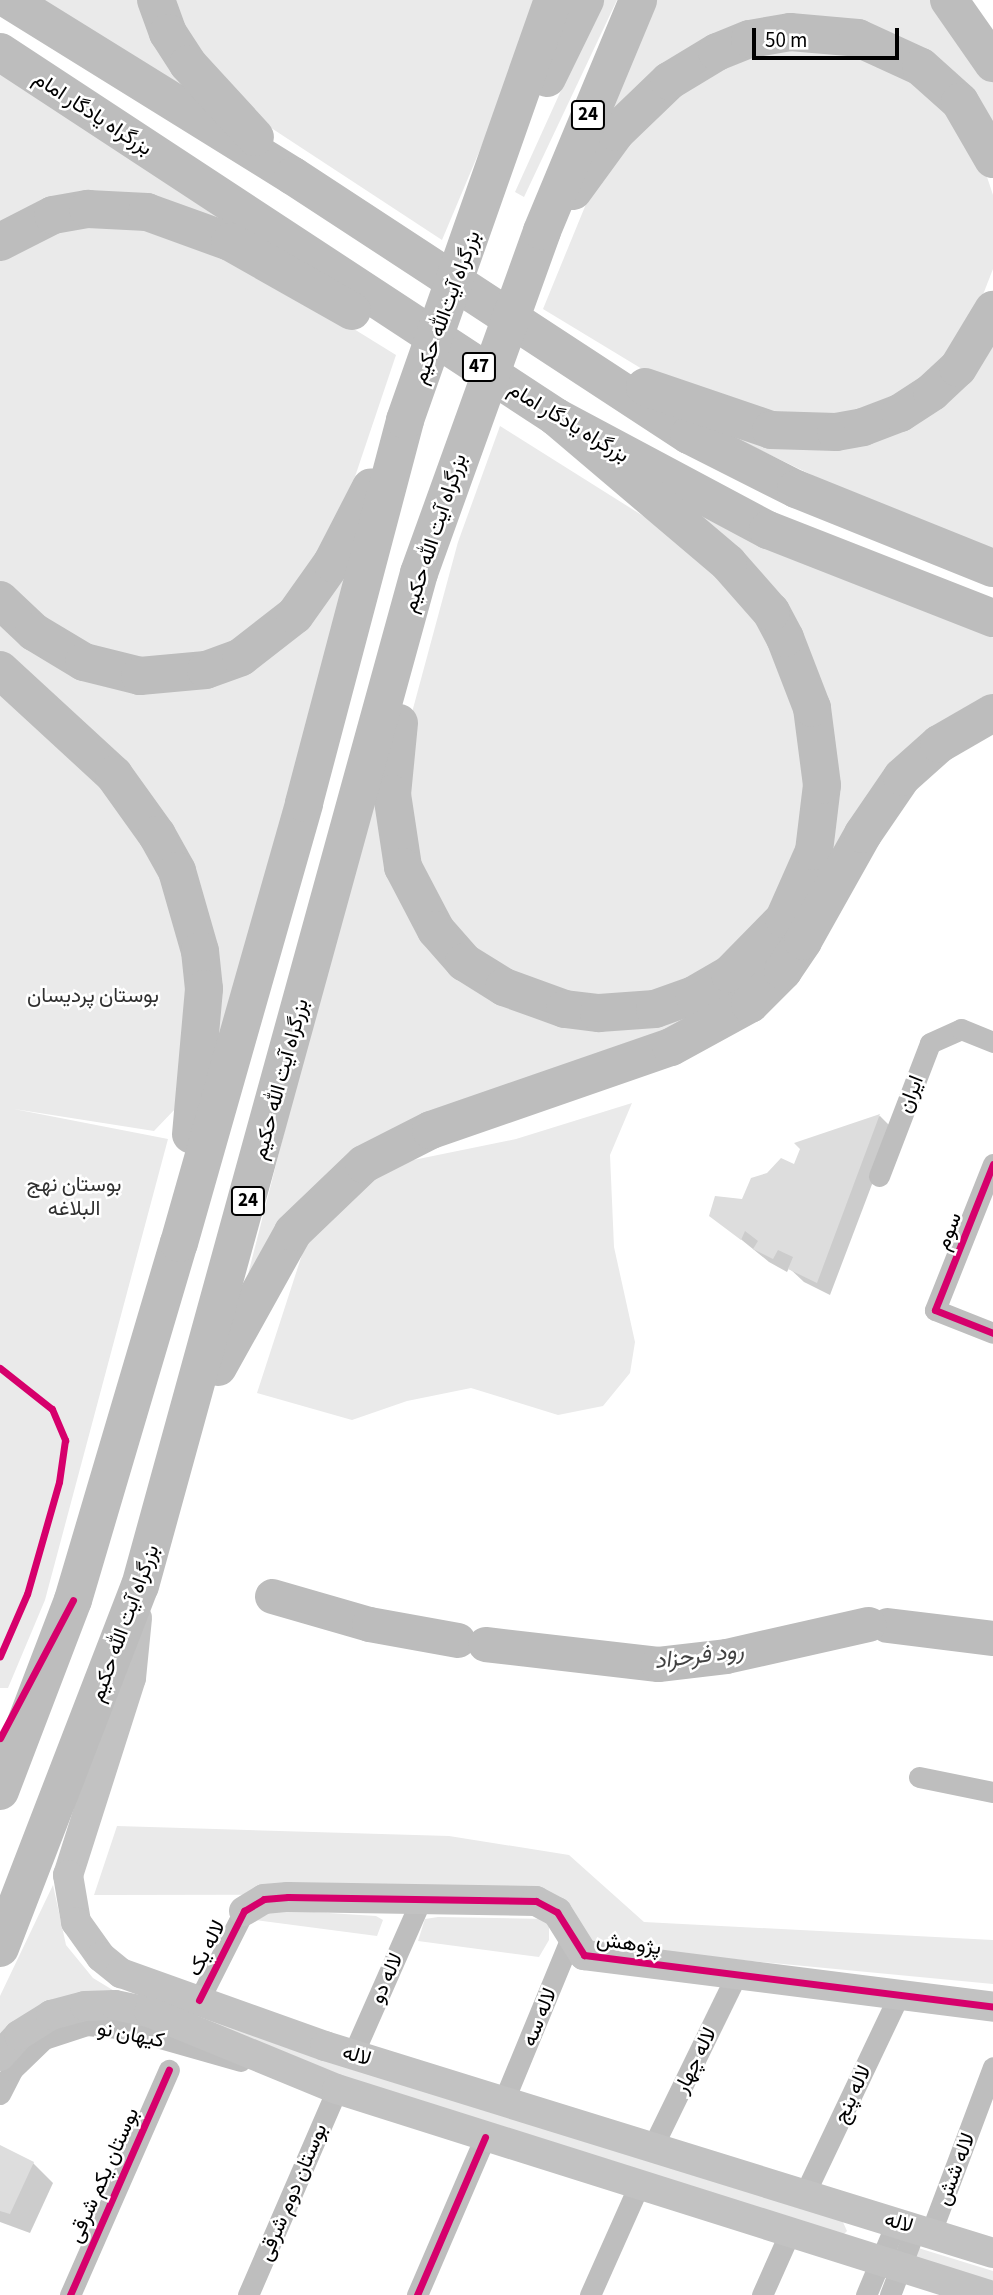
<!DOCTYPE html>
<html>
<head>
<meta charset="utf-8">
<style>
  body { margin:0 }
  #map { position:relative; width:993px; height:2295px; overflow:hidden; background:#fff; font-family:"Source Sans 3",Vazirmatn,sans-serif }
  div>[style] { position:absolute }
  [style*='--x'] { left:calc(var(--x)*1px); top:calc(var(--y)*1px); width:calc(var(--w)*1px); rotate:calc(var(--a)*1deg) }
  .green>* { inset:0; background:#eaeaea }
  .shadow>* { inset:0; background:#0003 }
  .river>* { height:35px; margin:-17.5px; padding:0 17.5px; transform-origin:17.5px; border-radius:17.5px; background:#bcbcbc }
  .building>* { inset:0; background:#ddd }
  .street>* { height:21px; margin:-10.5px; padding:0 10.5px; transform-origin:10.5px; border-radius:10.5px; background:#bebebe }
  .secondary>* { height:30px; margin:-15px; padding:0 15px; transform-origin:15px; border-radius:15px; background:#c2c2c2 }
  .highway>* { height:38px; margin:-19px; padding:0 19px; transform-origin:19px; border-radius:19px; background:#bdbdbd }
  .cycleway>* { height:7px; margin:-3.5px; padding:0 3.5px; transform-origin:3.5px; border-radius:3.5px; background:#d6006c }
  span { translate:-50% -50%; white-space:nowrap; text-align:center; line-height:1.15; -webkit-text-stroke:5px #fff; paint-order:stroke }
  .shield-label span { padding:2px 5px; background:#fff; border:2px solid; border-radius:5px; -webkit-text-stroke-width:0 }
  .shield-label { font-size:19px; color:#000; font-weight:700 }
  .street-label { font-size:21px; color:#000 }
  .park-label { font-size:21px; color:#303030 }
  .water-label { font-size:23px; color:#414141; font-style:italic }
  .scale { position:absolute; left:752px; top:28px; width:147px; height:32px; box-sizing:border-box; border:4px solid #000; border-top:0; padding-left:9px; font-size:21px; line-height:24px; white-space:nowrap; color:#000; -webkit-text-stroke:5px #fff; paint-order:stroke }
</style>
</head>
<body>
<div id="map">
  <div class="green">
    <i style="clip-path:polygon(41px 0,144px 0,229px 124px)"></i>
    <i style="clip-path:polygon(167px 0,543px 0,442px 240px,256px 118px,229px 94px)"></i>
    <i style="clip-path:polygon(602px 0,617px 0,524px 197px,515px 192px)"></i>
    <i style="clip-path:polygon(654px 0,937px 0,993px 82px,993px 131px,977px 106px,794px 21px,583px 156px)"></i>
    <i style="clip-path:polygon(829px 45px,922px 82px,981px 159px,993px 195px,993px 269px,966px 338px,892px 404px,808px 423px,657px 378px,543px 309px,586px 204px,634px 126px,740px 55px)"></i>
    <i style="clip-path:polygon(0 70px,360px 305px,208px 221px,0 229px)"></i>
    <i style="clip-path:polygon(116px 219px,260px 271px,396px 355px,336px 533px,263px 630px,172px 664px,78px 647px,0 582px,0 258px,46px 231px)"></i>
    <i style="clip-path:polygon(993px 336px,993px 552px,896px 516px,676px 409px,842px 444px)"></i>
    <i style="clip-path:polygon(500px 426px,675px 536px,753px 607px,803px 712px,806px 832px,760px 933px,657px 999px,601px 1004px,488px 964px,423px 886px,404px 742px,458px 542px)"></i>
    <i style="clip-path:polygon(655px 493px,755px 543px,993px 638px,993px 702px,718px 1013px,407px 1130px,242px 1298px,381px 753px,432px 941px,605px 1025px,788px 933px,821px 695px)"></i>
    <i style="clip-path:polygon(368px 507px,213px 1080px,207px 929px,0 654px,0 614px,19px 634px,227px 674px)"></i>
    <i style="clip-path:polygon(0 680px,119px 800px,172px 898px,188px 955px,176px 1108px,154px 1131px,14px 1109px,168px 1139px,45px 1600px,8px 1688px,0 1688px)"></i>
    <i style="clip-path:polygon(632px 1103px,610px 1155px,614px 1247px,635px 1342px,630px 1373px,603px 1406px,558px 1415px,471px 1388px,407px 1401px,352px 1420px,257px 1393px,310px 1230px,384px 1166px,516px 1139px)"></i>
    <i style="clip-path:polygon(117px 1826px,449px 1836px,569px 1855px,644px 1922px,993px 1940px,993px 1984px,594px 1946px,539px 1894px,94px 1895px)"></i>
    <i style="clip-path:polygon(53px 1885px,66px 1945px,93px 1978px,116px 1992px,0 2035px,0 1996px)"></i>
    <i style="clip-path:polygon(266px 1909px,376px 1916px,383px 1920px,377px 1936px,255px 1920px)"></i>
    <i style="clip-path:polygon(438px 1917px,549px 1919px,549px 1940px,539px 1957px,418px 1941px,425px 1919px)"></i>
    <i style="clip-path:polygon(196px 2013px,842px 2220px,847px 2231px,841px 2237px,339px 2078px,236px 2039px)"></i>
    <i style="clip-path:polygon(915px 2247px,993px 2271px,993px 2286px,916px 2260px)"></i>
  </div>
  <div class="shadow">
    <i style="clip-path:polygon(880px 1116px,893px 1129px,830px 1295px,804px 1282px,789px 1268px,787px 1272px,769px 1262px,711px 1215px,743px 1201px,795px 1166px,802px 1149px,797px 1144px)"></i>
    <i style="clip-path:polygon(0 2147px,33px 2163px,53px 2183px,30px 2233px,0 2222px)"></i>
  </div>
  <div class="river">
    <i style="--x:272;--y:1596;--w:101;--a:16.1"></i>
    <i style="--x:369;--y:1624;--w:90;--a:10.2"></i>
    <i style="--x:887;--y:1625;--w:107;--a:7"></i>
    <i style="--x:485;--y:1644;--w:174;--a:6.6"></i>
    <i style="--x:658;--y:1664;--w:68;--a:-6.7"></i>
    <i style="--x:726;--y:1656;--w:146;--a:-12.7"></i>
  </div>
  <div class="building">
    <i style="clip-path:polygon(880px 1114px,817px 1283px,788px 1269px,793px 1257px,778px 1250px,773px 1259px,753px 1249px,758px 1241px,745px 1231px,741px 1240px,709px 1216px,715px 1196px,742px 1199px,751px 1178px,767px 1173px,781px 1158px,794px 1164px,800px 1149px,794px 1143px)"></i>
    <i style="clip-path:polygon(0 2145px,34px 2162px,10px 2214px,0 2211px)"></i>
  </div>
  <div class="street">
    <i style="--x:993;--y:1164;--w:157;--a:111.7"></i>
    <i style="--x:935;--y:1310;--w:62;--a:21.6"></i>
    <i style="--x:879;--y:1176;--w:142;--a:-69"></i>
    <i style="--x:930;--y:1043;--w:34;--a:-24"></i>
    <i style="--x:961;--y:1029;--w:35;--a:22"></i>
    <i style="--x:919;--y:1777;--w:76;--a:11.5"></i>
    <i style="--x:199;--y:2000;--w:100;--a:-63.2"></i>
    <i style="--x:353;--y:2054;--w:166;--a:-66.2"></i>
    <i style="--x:0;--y:2094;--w:27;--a:-63"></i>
    <i style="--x:12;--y:2070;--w:45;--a:-44.1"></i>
    <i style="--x:44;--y:2039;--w:45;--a:-18"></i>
    <i style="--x:87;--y:2025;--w:41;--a:5.6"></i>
    <i style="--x:128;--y:2029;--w:117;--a:15.8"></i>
    <i style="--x:504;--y:2100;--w:181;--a:-67.6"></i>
    <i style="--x:653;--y:2146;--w:191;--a:-64"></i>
    <i style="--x:805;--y:2193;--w:219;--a:-64.6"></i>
    <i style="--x:931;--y:2232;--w:176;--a:-69.4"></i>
    <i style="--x:70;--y:2295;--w:246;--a:-66.3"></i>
    <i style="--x:248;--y:2295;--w:224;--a:-66.6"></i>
    <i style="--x:417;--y:2295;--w:172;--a:-66.7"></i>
    <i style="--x:590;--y:2295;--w:120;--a:-66"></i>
    <i style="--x:762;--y:2295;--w:71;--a:-66"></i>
    <i style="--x:866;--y:2295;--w:80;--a:-67.3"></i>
    <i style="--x:890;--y:2295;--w:73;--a:-69.1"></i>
  </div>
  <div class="secondary">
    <i style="--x:137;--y:1618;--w:60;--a:95.7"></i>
    <i style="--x:131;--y:1678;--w:207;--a:107.7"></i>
    <i style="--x:68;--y:1875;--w:48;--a:80.3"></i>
    <i style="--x:76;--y:1922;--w:43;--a:54.5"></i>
    <i style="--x:101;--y:1957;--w:26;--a:39"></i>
    <i style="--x:121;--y:1973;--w:217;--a:19.7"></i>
    <i style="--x:325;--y:2046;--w:699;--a:17.22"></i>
    <i style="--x:244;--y:1911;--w:23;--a:-31"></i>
    <i style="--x:264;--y:1899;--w:24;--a:-5"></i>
    <i style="--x:288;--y:1897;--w:248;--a:0.9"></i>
    <i style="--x:536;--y:1901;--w:24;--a:28"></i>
    <i style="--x:557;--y:1912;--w:51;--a:57.9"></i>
    <i style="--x:584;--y:1955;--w:412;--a:7.2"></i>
    <i style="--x:0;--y:2056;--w:28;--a:-48"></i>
    <i style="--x:19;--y:2035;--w:38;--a:-32"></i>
    <i style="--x:51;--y:2015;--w:35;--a:-15"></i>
    <i style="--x:85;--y:2006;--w:30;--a:-2"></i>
    <i style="--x:115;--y:2005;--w:35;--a:12"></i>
    <i style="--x:149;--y:2012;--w:203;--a:22.3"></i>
    <i style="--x:337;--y:2089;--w:684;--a:17.53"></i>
  </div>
  <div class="highway">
    <i style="--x:9;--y:0;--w:334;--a:31.8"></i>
    <i style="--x:293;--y:176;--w:473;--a:33.2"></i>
    <i style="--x:689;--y:435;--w:120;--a:26.8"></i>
    <i style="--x:796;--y:489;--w:212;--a:21.9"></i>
    <i style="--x:156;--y:0;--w:35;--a:70"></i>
    <i style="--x:168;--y:33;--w:37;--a:57"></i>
    <i style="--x:188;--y:64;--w:99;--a:47.5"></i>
    <i style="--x:949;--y:0;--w:77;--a:55.1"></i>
    <i style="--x:0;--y:52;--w:665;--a:33.28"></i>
    <i style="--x:556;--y:417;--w:240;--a:28.1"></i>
    <i style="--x:768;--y:530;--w:242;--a:21.4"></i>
    <i style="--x:547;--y:78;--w:87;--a:-64"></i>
    <i style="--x:573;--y:191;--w:73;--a:-53.9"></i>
    <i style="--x:616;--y:132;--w:74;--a:-43.9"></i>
    <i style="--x:669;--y:81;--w:56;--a:-31.1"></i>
    <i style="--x:717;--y:52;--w:35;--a:-22"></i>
    <i style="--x:750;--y:39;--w:41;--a:-9.9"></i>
    <i style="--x:790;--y:32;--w:68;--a:5"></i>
    <i style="--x:858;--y:38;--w:69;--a:24.7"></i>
    <i style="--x:921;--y:67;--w:52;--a:41.9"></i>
    <i style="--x:960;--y:102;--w:66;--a:59.9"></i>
    <i style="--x:0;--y:242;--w:59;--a:-27"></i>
    <i style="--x:53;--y:215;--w:36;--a:-10"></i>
    <i style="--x:88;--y:209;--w:59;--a:2.9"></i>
    <i style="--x:147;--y:212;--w:88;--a:19.9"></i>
    <i style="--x:230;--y:242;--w:140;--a:29.5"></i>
    <i style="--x:645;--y:387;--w:133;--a:18.8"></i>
    <i style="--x:771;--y:430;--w:65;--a:1.8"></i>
    <i style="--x:836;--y:432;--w:27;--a:-10"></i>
    <i style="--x:863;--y:427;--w:40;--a:-21"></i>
    <i style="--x:900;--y:413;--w:38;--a:-33"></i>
    <i style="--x:932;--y:392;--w:35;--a:-43"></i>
    <i style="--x:958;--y:368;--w:68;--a:-58.9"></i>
    <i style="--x:0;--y:600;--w:47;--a:43.3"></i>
    <i style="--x:34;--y:632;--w:58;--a:31"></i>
    <i style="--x:84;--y:662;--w:58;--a:14"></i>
    <i style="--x:140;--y:676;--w:66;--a:-5.2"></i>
    <i style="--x:206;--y:670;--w:37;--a:-20"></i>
    <i style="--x:241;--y:657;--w:68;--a:-37.9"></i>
    <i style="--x:295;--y:615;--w:64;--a:-54.6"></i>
    <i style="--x:332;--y:563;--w:85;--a:-62.8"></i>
    <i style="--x:0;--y:670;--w:155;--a:42.6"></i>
    <i style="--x:114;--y:775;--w:74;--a:54.4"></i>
    <i style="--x:157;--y:835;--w:41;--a:60.9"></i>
    <i style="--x:177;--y:871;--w:83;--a:74"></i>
    <i style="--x:200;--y:951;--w:38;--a:84"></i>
    <i style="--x:204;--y:989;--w:146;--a:95.1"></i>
    <i style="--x:399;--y:723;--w:71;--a:95.6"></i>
    <i style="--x:392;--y:794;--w:74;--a:81.4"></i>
    <i style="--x:403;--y:867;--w:71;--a:62.4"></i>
    <i style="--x:436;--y:930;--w:43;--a:48.8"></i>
    <i style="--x:464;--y:962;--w:47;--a:32"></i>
    <i style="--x:504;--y:987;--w:65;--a:19.8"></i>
    <i style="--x:565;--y:1009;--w:34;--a:7"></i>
    <i style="--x:599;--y:1013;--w:56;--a:-4.1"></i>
    <i style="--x:655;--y:1009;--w:41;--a:-19.7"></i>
    <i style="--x:694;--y:995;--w:42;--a:-30.3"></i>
    <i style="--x:730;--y:974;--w:77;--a:-45.5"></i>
    <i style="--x:784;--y:919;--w:74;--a:-66.2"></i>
    <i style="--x:814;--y:851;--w:66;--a:-83.1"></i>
    <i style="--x:822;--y:785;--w:78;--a:-97.4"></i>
    <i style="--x:812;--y:708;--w:75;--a:-111.1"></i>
    <i style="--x:785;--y:638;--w:30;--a:-118"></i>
    <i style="--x:771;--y:612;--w:65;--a:-131.3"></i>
    <i style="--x:728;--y:563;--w:226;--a:-139.7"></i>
    <i style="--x:218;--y:1367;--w:154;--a:-60.9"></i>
    <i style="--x:293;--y:1232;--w:98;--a:-43.8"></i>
    <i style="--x:364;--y:1164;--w:75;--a:-26.9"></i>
    <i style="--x:431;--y:1130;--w:254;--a:-19.1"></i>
    <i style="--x:671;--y:1047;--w:90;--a:-28.6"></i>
    <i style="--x:750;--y:1004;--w:47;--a:-45"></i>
    <i style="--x:783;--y:971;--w:36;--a:-56"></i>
    <i style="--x:803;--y:941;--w:123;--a:-60.7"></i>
    <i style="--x:863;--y:834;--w:69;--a:-55.6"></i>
    <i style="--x:902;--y:777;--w:50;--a:-41.7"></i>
    <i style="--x:939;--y:744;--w:62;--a:-29.9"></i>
    <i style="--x:0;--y:1791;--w:204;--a:-69.1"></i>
    <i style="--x:73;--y:1600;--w:372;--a:-73.5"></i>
    <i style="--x:179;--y:1243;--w:457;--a:-74.1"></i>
    <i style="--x:304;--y:803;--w:396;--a:-75.2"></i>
    <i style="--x:405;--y:420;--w:445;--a:-70.6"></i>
    <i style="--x:0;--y:1948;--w:388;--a:-68.9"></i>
    <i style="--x:140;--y:1586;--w:1051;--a:-74.6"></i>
    <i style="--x:419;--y:573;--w:363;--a:-70.2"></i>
    <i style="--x:542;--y:231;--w:250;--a:-67.4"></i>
  </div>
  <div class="cycleway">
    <i style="--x:993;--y:1164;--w:157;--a:111.7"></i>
    <i style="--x:935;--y:1310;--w:62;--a:21.6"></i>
    <i style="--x:0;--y:1368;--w:66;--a:38.3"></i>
    <i style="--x:52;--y:1409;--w:34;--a:67"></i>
    <i style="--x:65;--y:1440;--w:42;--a:98.1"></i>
    <i style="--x:59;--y:1482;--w:116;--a:105.9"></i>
    <i style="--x:27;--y:1594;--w:68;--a:113.5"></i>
    <i style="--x:0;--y:1738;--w:156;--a:-62.1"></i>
    <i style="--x:199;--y:2000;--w:100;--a:-63.2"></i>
    <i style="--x:244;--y:1911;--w:23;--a:-31"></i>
    <i style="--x:264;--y:1899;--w:24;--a:-5"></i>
    <i style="--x:288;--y:1897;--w:248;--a:0.9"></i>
    <i style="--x:536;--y:1901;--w:24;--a:28"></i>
    <i style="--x:557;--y:1912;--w:51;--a:57.9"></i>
    <i style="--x:584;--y:1955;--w:412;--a:7.2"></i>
    <i style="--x:70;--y:2295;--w:246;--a:-66.3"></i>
    <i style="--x:417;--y:2295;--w:172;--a:-66.7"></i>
  </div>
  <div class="shield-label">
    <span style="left:588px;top:115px">24</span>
    <span style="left:479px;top:367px">47</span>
    <span style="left:248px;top:1201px">24</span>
  </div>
  <div class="street-label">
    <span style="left:93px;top:113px;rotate:33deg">بزرگراه یادگار امام</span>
    <span style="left:446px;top:307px;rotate:-70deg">بزرگراه آیت‌الله حکیم</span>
    <span style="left:569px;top:422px;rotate:31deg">بزرگراه یادگار امام</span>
    <span style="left:434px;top:533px;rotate:-72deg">بزرگراه آیت الله حکیم</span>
    <span style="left:280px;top:1079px;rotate:-75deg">بزرگراه آیت الله حکیم</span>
    <span style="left:910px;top:1094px;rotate:-69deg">ایران</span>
    <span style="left:948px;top:1231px;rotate:-69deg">سوم</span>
    <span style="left:124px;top:1623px;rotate:-70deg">بزرگراه آیت الله حکیم</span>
    <span style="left:629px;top:1943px;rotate:8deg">پژوهش</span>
    <span style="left:206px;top:1948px;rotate:-63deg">لاله یک</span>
    <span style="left:386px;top:1978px;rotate:-66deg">لاله دو</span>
    <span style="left:539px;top:2017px;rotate:-68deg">لاله سه</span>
    <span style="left:131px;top:2034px;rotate:11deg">کیهان نو</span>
    <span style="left:357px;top:2055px;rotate:17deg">لاله</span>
    <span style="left:695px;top:2060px;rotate:-64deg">لاله چهار</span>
    <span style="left:852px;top:2094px;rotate:-65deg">لاله پنج</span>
    <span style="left:955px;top:2169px;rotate:-69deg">لاله شش</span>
    <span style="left:103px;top:2175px;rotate:-66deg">بوستان یکم شرقی</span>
    <span style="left:292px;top:2192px;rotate:-67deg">بوستان دوم شرقی</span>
    <span style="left:899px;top:2222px;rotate:17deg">لاله</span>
  </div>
  <div class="park-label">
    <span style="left:93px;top:995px">بوستان پردیسان</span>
    <span style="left:74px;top:1196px">بوستان نهج<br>البلاغه</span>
  </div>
  <div class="water-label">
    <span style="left:699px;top:1656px;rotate:-7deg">رود فرحزاد</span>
  </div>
  <div class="scale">50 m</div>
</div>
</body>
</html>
